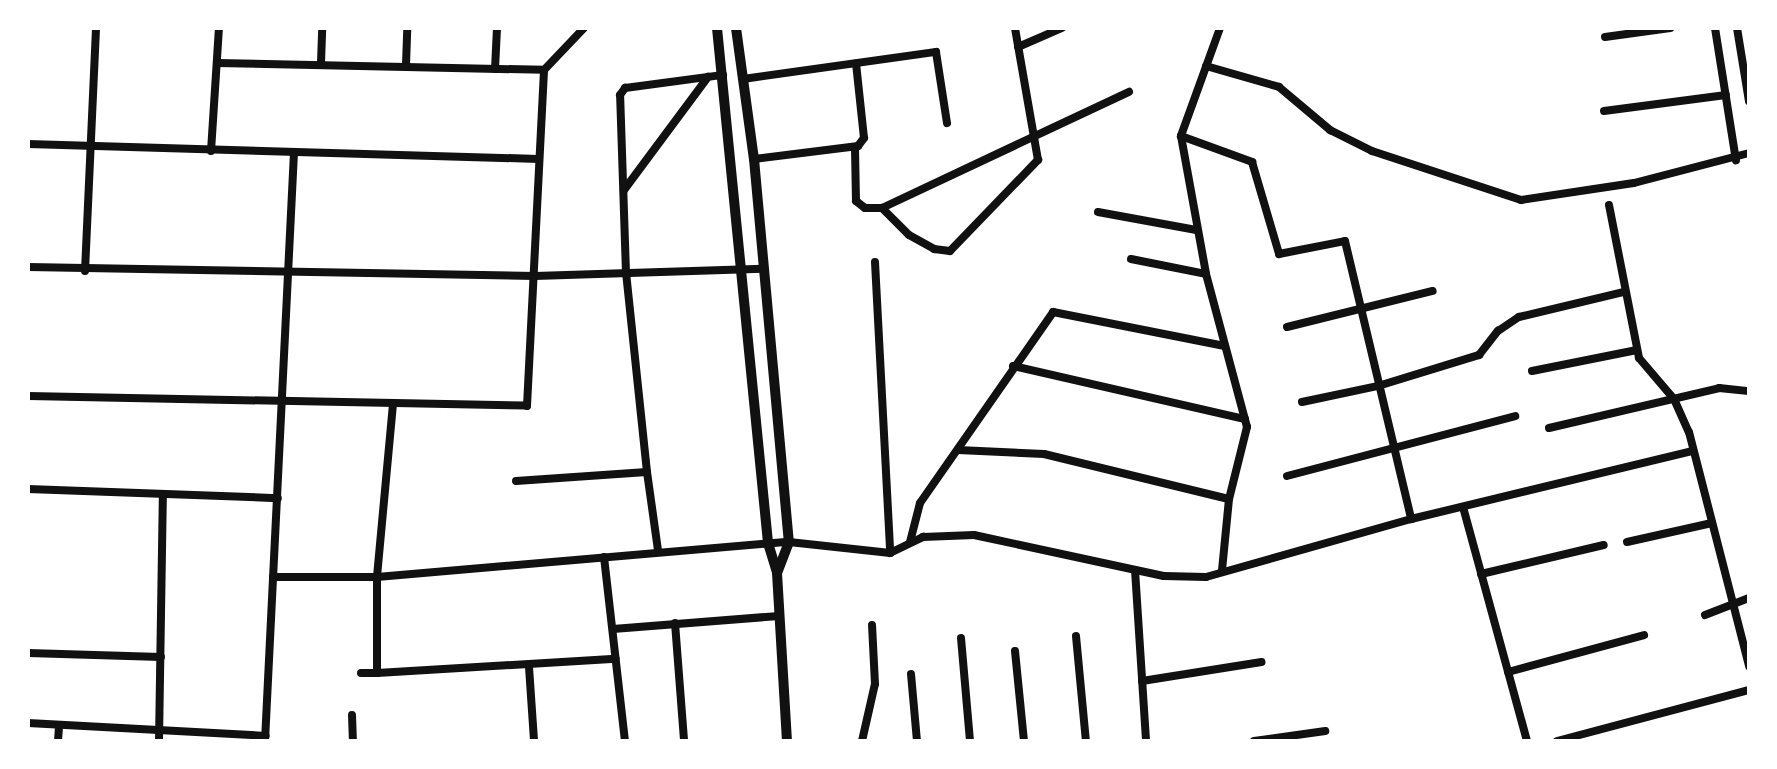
<!DOCTYPE html>
<html>
<head>
<meta charset="utf-8">
<style>
  body { margin:0 }
  #map { position:relative; width:1777px; height:769px; overflow:hidden; background:#fff; font-family:Cabin,sans-serif }
  div>[style] { position:absolute }
  [style*='--x'] { left:calc(var(--x)*1px); top:calc(var(--y)*1px); width:calc(var(--w)*1px); rotate:calc(var(--a)*1deg) }
  .minor>* { height:8px; margin:-4px; padding:0 4px; transform-origin:4px; border-radius:4px; background:#111 }
  .tertiary>* { height:10px; margin:-5px; padding:0 5px; transform-origin:5px; border-radius:5px; background:#111 }
  span { translate:-50% -50%; white-space:nowrap; text-align:center; line-height:1.15; -webkit-text-stroke:8px #fff; paint-order:stroke }
  .frame { position:absolute; inset:0; border:30px solid #fff; pointer-events:none }
</style>
</head>
<body>
<div id="map">
  <div class="minor">
    <i style="--x:1220;--y:28;--w:115;--a:109.9"></i>
    <i style="--x:1181;--y:136;--w:140;--a:79.7"></i>
    <i style="--x:1206;--y:274;--w:158;--a:75"></i>
    <i style="--x:1247;--y:427;--w:74;--a:104"></i>
    <i style="--x:1229;--y:499;--w:71;--a:95.6"></i>
    <i style="--x:1715;--y:28;--w:134;--a:81"></i>
    <i style="--x:1737;--y:28;--w:74;--a:80.7"></i>
    <i style="--x:1605;--y:37;--w:66;--a:-7.9"></i>
    <i style="--x:1018;--y:47;--w:48;--a:-23.4"></i>
    <i style="--x:217;--y:63;--w:327;--a:1.2"></i>
    <i style="--x:544;--y:70;--w:58;--a:-46.4"></i>
    <i style="--x:321;--y:63;--w:35;--a:-88"></i>
    <i style="--x:406;--y:65;--w:37;--a:-88"></i>
    <i style="--x:1206;--y:66;--w:76;--a:16"></i>
    <i style="--x:1279;--y:87;--w:67;--a:40.1"></i>
    <i style="--x:1330;--y:130;--w:47;--a:26.6"></i>
    <i style="--x:1372;--y:151;--w:157;--a:18.2"></i>
    <i style="--x:1521;--y:200;--w:114;--a:-8.6"></i>
    <i style="--x:1634;--y:183;--w:119;--a:-14.6"></i>
    <i style="--x:495;--y:69;--w:41;--a:-87.2"></i>
    <i style="--x:743;--y:79;--w:195;--a:-8"></i>
    <i style="--x:936;--y:52;--w:72;--a:81.2"></i>
    <i style="--x:1604;--y:111;--w:123;--a:-7.5"></i>
    <i style="--x:1181;--y:136;--w:76;--a:20.1"></i>
    <i style="--x:1252;--y:162;--w:96;--a:73.6"></i>
    <i style="--x:1279;--y:254;--w:67;--a:-11.1"></i>
    <i style="--x:1345;--y:241;--w:286;--a:76.6"></i>
    <i style="--x:28;--y:144;--w:511;--a:1.68"></i>
    <i style="--x:855;--y:149;--w:52;--a:88.9"></i>
    <i style="--x:856;--y:201;--w:11;--a:38"></i>
    <i style="--x:865;--y:208;--w:17;--a:0"></i>
    <i style="--x:882;--y:208;--w:273;--a:-25.2"></i>
    <i style="--x:211;--y:151;--w:123;--a:-86.3"></i>
    <i style="--x:754;--y:159;--w:105;--a:-7.1"></i>
    <i style="--x:858;--y:146;--w:10;--a:-53"></i>
    <i style="--x:864;--y:138;--w:75;--a:-96.1"></i>
    <i style="--x:624;--y:190;--w:141;--a:-53.4"></i>
    <i style="--x:1609;--y:205;--w:156;--a:78.9"></i>
    <i style="--x:1639;--y:358;--w:54;--a:49.5"></i>
    <i style="--x:1674;--y:399;--w:36;--a:66"></i>
    <i style="--x:1689;--y:432;--w:242;--a:75.6"></i>
    <i style="--x:882;--y:208;--w:38;--a:45"></i>
    <i style="--x:909;--y:235;--w:29;--a:29"></i>
    <i style="--x:934;--y:249;--w:16;--a:7"></i>
    <i style="--x:950;--y:251;--w:127;--a:-46"></i>
    <i style="--x:1038;--y:160;--w:134;--a:-99.9"></i>
    <i style="--x:1098;--y:212;--w:100;--a:10.4"></i>
    <i style="--x:1131;--y:259;--w:76;--a:11.3"></i>
    <i style="--x:875;--y:262;--w:291;--a:87"></i>
    <i style="--x:28;--y:267;--w:507;--a:1.02"></i>
    <i style="--x:535;--y:276;--w:228;--a:-1.8"></i>
    <i style="--x:85;--y:271;--w:243;--a:-87.4"></i>
    <i style="--x:1287;--y:327;--w:150;--a:-13.9"></i>
    <i style="--x:1013;--y:366;--w:238;--a:12.9"></i>
    <i style="--x:1532;--y:371;--w:107;--a:-11.3"></i>
    <i style="--x:28;--y:396;--w:499;--a:1.1"></i>
    <i style="--x:527;--y:406;--w:336;--a:-87.1"></i>
    <i style="--x:1302;--y:402;--w:78;--a:-11.9"></i>
    <i style="--x:1378;--y:386;--w:106;--a:-17.1"></i>
    <i style="--x:1479;--y:355;--w:31;--a:-52"></i>
    <i style="--x:1498;--y:331;--w:25;--a:-34"></i>
    <i style="--x:1519;--y:317;--w:108;--a:-13.4"></i>
    <i style="--x:393;--y:404;--w:174;--a:95.3"></i>
    <i style="--x:377;--y:577;--w:96;--a:90"></i>
    <i style="--x:377;--y:673;--w:239;--a:-3.4"></i>
    <i style="--x:1549;--y:428;--w:175;--a:-13.2"></i>
    <i style="--x:1719;--y:388;--w:30;--a:6"></i>
    <i style="--x:958;--y:450;--w:86;--a:2.7"></i>
    <i style="--x:1044;--y:454;--w:190;--a:13.7"></i>
    <i style="--x:647;--y:472;--w:79;--a:82"></i>
    <i style="--x:1287;--y:476;--w:236;--a:-14.7"></i>
    <i style="--x:516;--y:481;--w:131;--a:-3.9"></i>
    <i style="--x:647;--y:472;--w:200;--a:-96"></i>
    <i style="--x:626;--y:273;--w:178;--a:-91.9"></i>
    <i style="--x:620;--y:95;--w:9;--a:-54"></i>
    <i style="--x:625;--y:88;--w:99;--a:-7.6"></i>
    <i style="--x:28;--y:489;--w:250;--a:2.1"></i>
    <i style="--x:1463;--y:507;--w:243;--a:74.7"></i>
    <i style="--x:910;--y:542;--w:40;--a:-75.6"></i>
    <i style="--x:920;--y:503;--w:233;--a:-55.1"></i>
    <i style="--x:1053;--y:312;--w:175;--a:11.2"></i>
    <i style="--x:1627;--y:542;--w:87;--a:-12.6"></i>
    <i style="--x:604;--y:557;--w:185;--a:83.5"></i>
    <i style="--x:1135;--y:570;--w:171;--a:86.3"></i>
    <i style="--x:1481;--y:574;--w:126;--a:-13.3"></i>
    <i style="--x:273;--y:577;--w:104;--a:0"></i>
    <i style="--x:377;--y:577;--w:413;--a:-4.9"></i>
    <i style="--x:789;--y:542;--w:102;--a:6.2"></i>
    <i style="--x:890;--y:553;--w:37;--a:-26"></i>
    <i style="--x:923;--y:537;--w:51;--a:-2.2"></i>
    <i style="--x:974;--y:535;--w:194;--a:12.2"></i>
    <i style="--x:1164;--y:576;--w:42;--a:1.4"></i>
    <i style="--x:1206;--y:577;--w:213;--a:-15.8"></i>
    <i style="--x:1411;--y:519;--w:289;--a:-13.6"></i>
    <i style="--x:1705;--y:615;--w:47;--a:-21.1"></i>
    <i style="--x:675;--y:623;--w:118;--a:85.6"></i>
    <i style="--x:613;--y:629;--w:167;--a:-4.5"></i>
    <i style="--x:1076;--y:636;--w:105;--a:84.6"></i>
    <i style="--x:961;--y:638;--w:103;--a:85"></i>
    <i style="--x:1015;--y:651;--w:90;--a:84.3"></i>
    <i style="--x:28;--y:653;--w:133;--a:1.7"></i>
    <i style="--x:529;--y:667;--w:74;--a:86.1"></i>
    <i style="--x:1508;--y:672;--w:141;--a:-15.2"></i>
    <i style="--x:361;--y:673;--w:16;--a:0"></i>
    <i style="--x:911;--y:674;--w:67;--a:84.9"></i>
    <i style="--x:1142;--y:681;--w:121;--a:-9"></i>
    <i style="--x:352;--y:715;--w:26;--a:88"></i>
    <i style="--x:28;--y:723;--w:238;--a:3.1"></i>
    <i style="--x:58;--y:741;--w:15;--a:-86"></i>
    <i style="--x:159;--y:741;--w:245;--a:-89.1"></i>
    <i style="--x:265;--y:741;--w:589;--a:-87.18"></i>
    <i style="--x:862;--y:741;--w:58;--a:-77.2"></i>
    <i style="--x:875;--y:684;--w:59;--a:-92.9"></i>
    <i style="--x:1254;--y:741;--w:72;--a:-8"></i>
    <i style="--x:1557;--y:741;--w:199;--a:-14.9"></i>
  </div>
  <div class="tertiary">
    <i style="--x:717;--y:28;--w:518;--a:84.34"></i>
    <i style="--x:768;--y:543;--w:31;--a:73"></i>
    <i style="--x:777;--y:573;--w:168;--a:86.6"></i>
    <i style="--x:736;--y:28;--w:132;--a:82.2"></i>
    <i style="--x:754;--y:159;--w:385;--a:84.8"></i>
    <i style="--x:789;--y:542;--w:33;--a:111"></i>
  </div>
  <div class="frame"></div>
</div>
</body>
</html>
